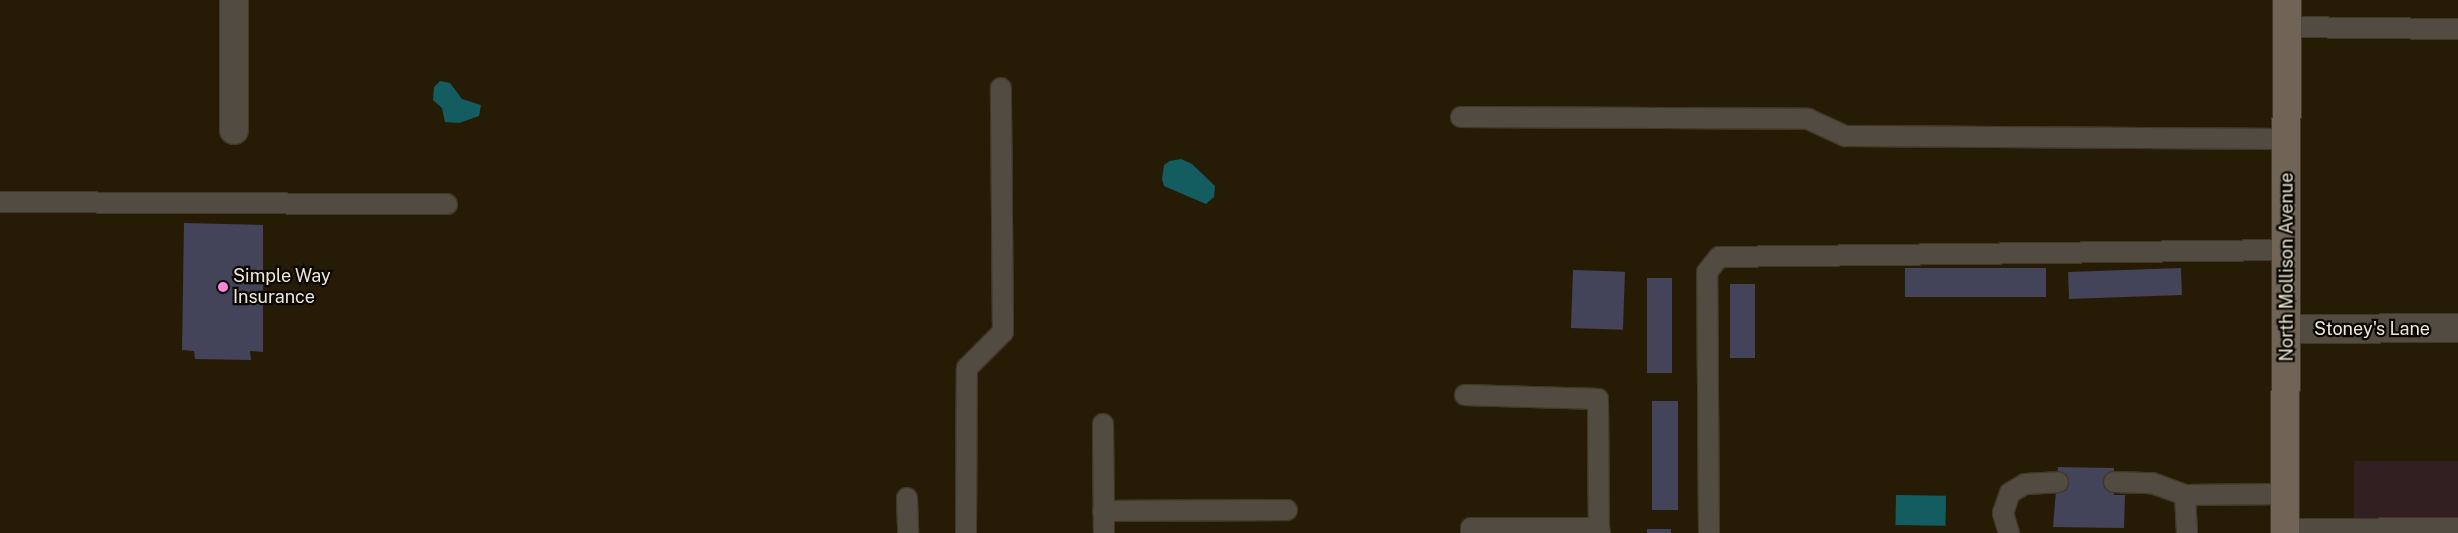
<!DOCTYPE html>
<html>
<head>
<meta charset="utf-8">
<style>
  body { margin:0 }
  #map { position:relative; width:2458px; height:533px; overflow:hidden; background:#261c06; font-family:"Public Sans",sans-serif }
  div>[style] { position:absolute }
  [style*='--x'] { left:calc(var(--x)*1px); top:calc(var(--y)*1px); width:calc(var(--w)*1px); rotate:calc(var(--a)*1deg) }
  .commercial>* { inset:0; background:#321f22; transform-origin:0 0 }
  .water>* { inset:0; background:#135d60; transform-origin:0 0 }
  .building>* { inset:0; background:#43435a; transform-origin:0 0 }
  .roads { filter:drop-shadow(1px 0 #423824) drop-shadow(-1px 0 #423824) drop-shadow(0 1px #423824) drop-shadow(0 -1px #423824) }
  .service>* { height:20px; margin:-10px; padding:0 10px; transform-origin:10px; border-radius:10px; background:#524b42 }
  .minor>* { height:28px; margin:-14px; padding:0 14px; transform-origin:14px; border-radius:14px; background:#524b42 }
  .secondary>* { height:28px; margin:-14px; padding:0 14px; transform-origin:14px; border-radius:14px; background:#706456 }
  .dots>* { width:14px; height:14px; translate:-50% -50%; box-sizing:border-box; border:2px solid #0b0702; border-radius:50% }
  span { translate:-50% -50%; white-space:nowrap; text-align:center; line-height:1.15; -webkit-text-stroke:4.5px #0b0702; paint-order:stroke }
  .street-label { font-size:18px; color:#ede7d9 }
  .poi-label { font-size:18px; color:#ede7d9 }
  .left { translate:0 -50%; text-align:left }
</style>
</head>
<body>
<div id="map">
  <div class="commercial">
    <i style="left:2458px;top:461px;width:72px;height:104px;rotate:90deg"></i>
  </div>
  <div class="water">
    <i style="clip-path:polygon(440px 81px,450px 83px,462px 99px,481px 105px,479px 116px,459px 123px,445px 122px,442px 108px,433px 100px,434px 87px)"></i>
    <i style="clip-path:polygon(1181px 159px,1192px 164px,1215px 186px,1214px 197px,1206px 204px,1164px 186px,1162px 179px,1164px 165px,1170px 161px)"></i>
    <i style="left:1896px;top:495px;width:50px;height:30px;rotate:1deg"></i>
  </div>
  <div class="building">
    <i style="clip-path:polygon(184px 223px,263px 225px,263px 352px,250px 351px,251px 360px,195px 359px,194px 351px,182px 350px)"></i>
    <i style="left:2046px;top:268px;width:29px;height:141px;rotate:90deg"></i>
    <i style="left:2181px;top:268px;width:27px;height:113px;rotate:88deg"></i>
    <i style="left:1573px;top:270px;width:52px;height:58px;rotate:2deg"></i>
    <i style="left:1647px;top:278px;width:25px;height:95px"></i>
    <i style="left:1730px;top:284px;width:25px;height:74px"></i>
    <i style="left:1652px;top:401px;width:26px;height:109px"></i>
    <i style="clip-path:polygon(2058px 467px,2114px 468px,2114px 495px,2125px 495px,2124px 528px,2053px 527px)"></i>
    <i style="left:1647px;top:529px;width:24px;height:4px"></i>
  </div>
  <div class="roads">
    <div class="service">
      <i style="--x:2287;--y:27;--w:171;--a:0.7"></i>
      <i style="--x:1461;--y:117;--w:347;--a:0.3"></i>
      <i style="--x:1808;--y:119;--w:41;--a:24.7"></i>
      <i style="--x:1845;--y:136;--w:442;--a:0.4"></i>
      <i style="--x:0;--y:202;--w:447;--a:0.3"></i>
      <i style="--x:1465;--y:395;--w:133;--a:1.7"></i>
      <i style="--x:1598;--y:399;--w:129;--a:89.6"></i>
      <i style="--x:1103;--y:424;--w:109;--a:89.5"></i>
      <i style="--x:2114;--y:482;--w:38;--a:2"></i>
      <i style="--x:2152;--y:483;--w:35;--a:20"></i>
      <i style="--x:907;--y:498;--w:35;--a:88"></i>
      <i style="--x:1103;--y:511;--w:184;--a:-0.3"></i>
      <i style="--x:2285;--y:529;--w:173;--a:-0.3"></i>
      <i style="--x:966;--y:533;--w:165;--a:-89.7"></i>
      <i style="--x:967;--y:368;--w:51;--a:-45"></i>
      <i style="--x:1003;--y:332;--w:244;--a:-90.5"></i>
      <i style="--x:1471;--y:533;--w:5;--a:-90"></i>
      <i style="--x:1471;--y:528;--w:128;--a:0"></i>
      <i style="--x:1599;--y:528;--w:5;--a:79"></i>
      <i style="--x:1709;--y:533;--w:261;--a:-90.4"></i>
      <i style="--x:1707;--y:272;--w:19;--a:-51"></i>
      <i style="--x:1719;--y:257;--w:568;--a:-0.71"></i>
      <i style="--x:2009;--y:533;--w:21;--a:-107"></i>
      <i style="--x:2003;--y:513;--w:21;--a:-71"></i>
      <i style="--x:2010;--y:493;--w:17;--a:-31"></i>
      <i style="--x:2025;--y:484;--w:33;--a:-3"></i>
      <i style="--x:2187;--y:533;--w:38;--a:-93"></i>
      <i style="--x:2185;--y:495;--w:100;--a:-0.6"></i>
    </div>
    <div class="minor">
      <i style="--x:234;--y:0;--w:130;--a:90"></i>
      <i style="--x:2287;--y:329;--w:171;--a:-0.3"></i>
    </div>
    <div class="secondary">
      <i style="--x:2285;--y:533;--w:533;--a:-89.79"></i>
    </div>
  </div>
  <div class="dots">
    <i style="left:223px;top:287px;background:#ff85df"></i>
  </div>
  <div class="street-label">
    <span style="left:2287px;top:267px;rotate:-90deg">North Mollison Avenue</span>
    <span style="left:2372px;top:329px">Stoney's Lane</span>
  </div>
  <div class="poi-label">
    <span class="left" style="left:233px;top:287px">Simple Way<br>Insurance</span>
  </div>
</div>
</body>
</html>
